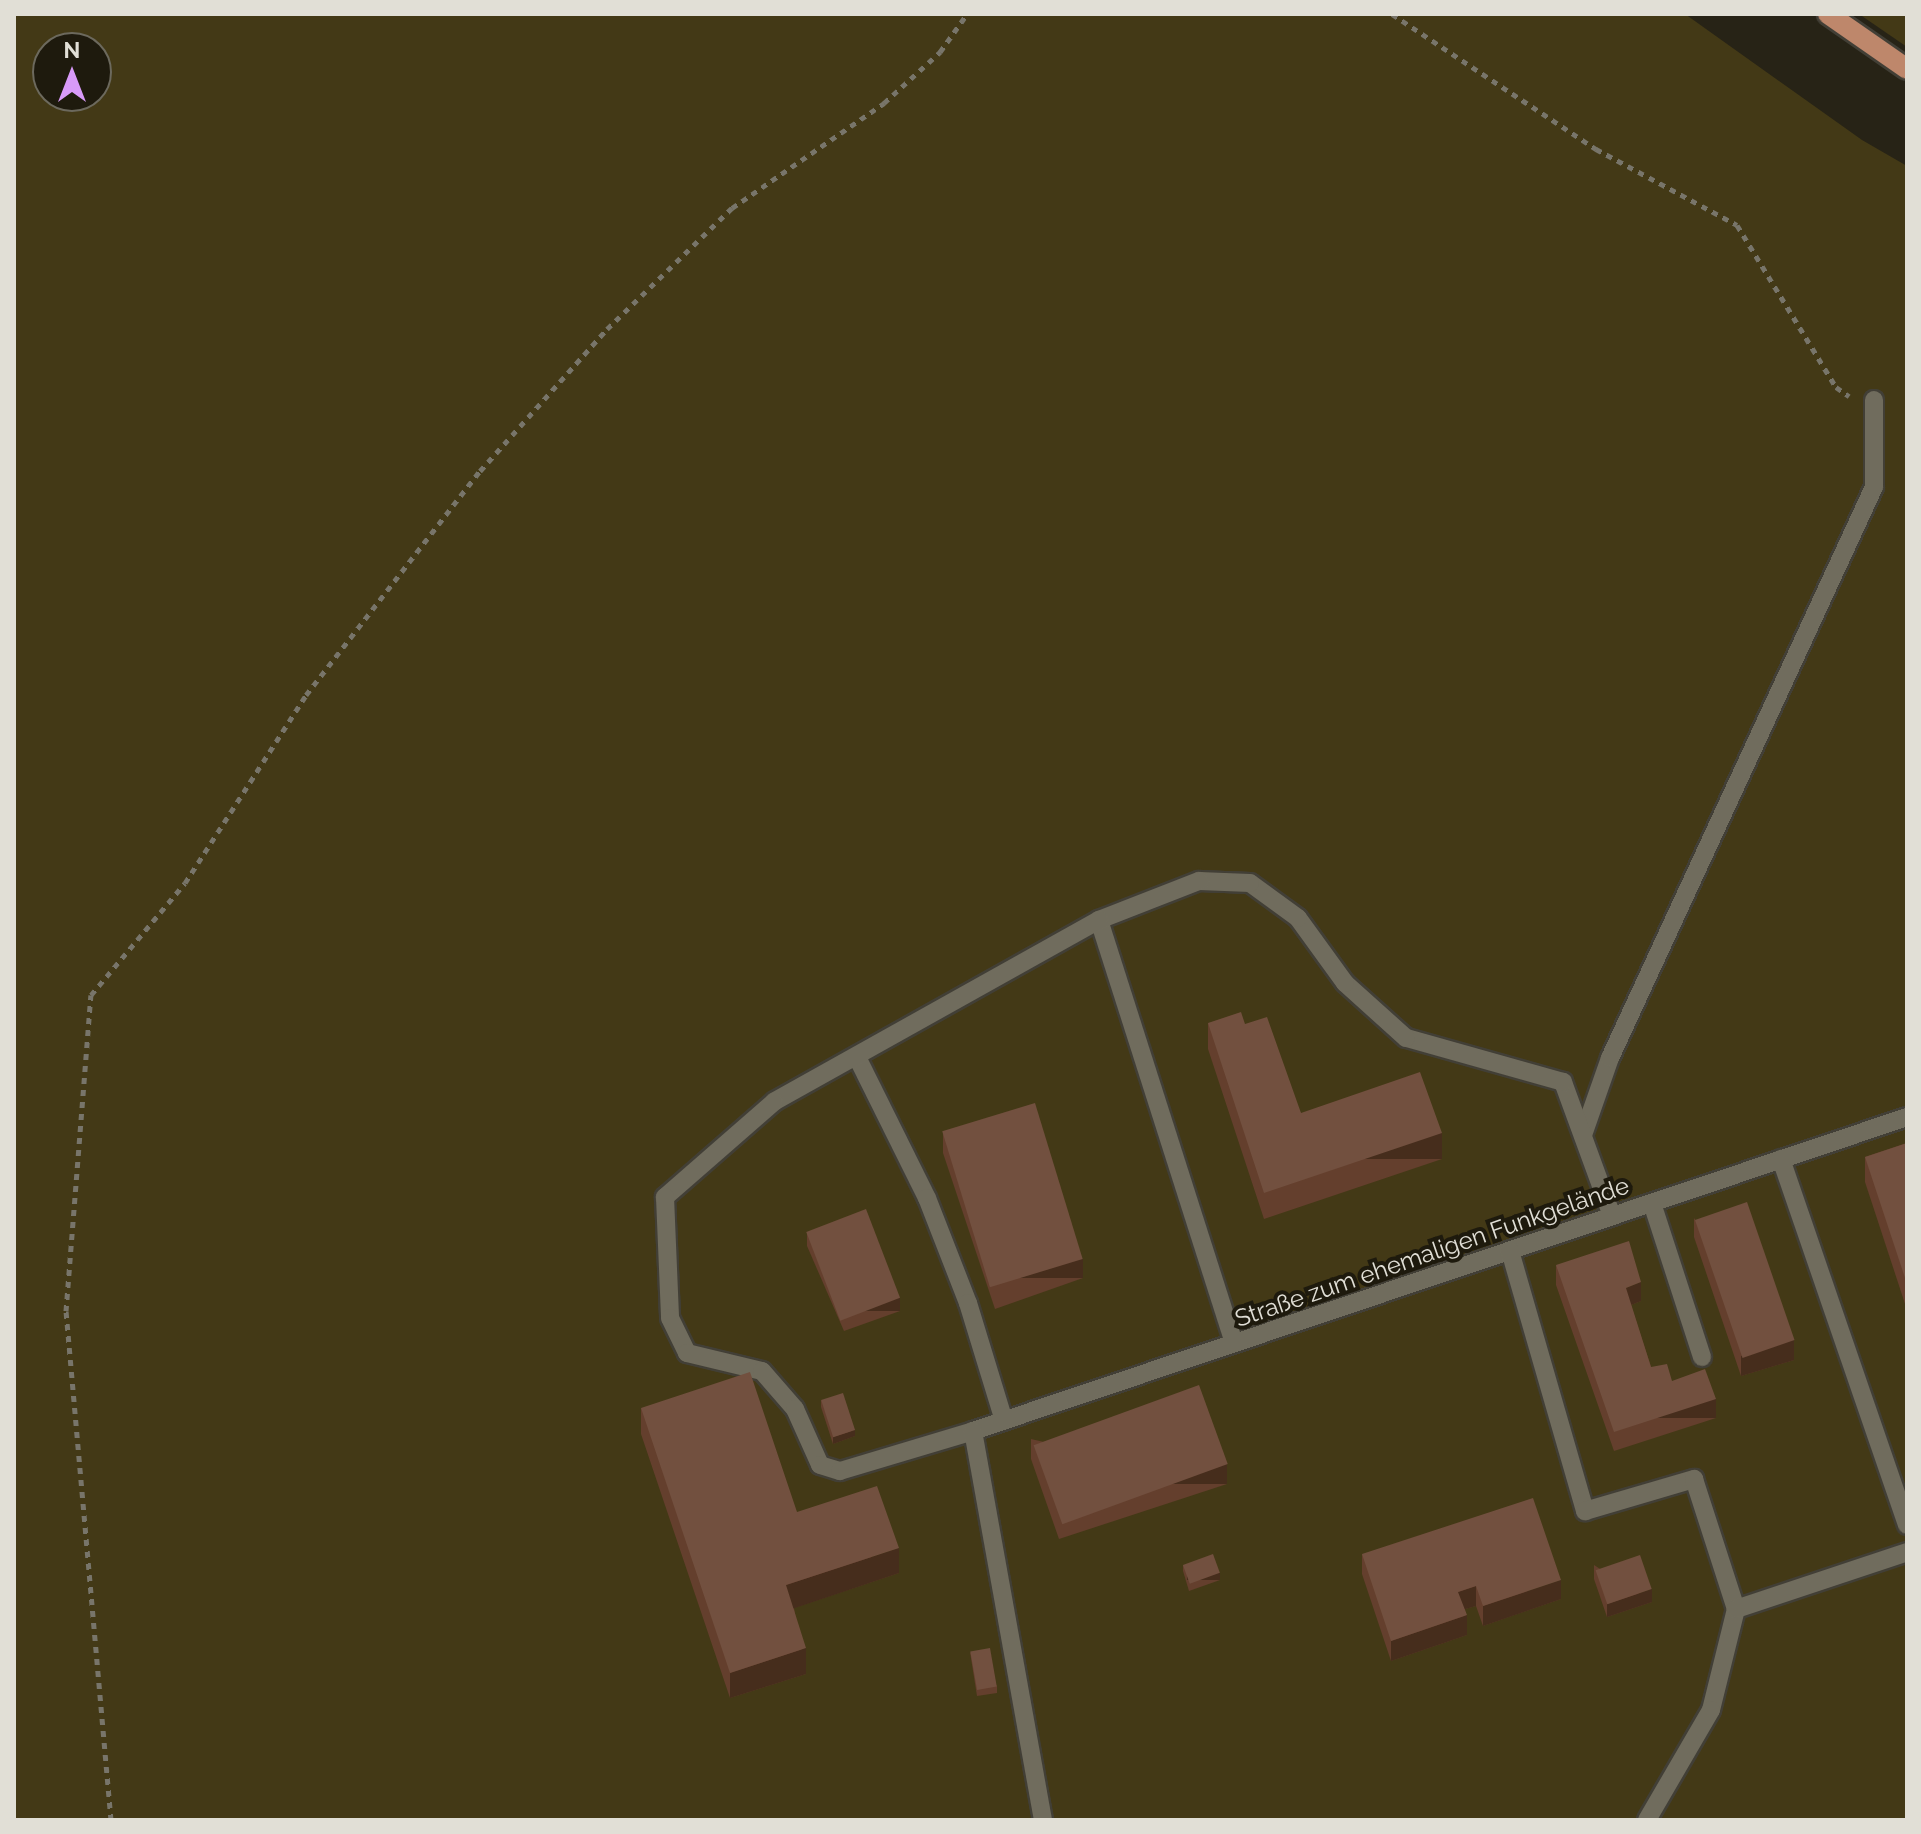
<!DOCTYPE html>
<html>
<head>
<meta charset="utf-8">
<style>
  body { margin:0 }
  #map { position:relative; width:1921px; height:1834px; overflow:hidden; background:#272316; font-family:Raleway,sans-serif }
  div>[style] { position:absolute }
  [style*='--x'] { left:calc(var(--x)*1px); top:calc(var(--y)*1px); width:calc(var(--w)*1px); rotate:calc(var(--a)*1deg) }
  .green>* { inset:0; background:#433916 }
  .path>* { height:5px; margin-top:-2.5px; transform-origin:0; background:repeating-linear-gradient(90deg,#78756a 0 6px,transparent 0 12px) }
  .roads { filter:drop-shadow(2px 0 #423f36) drop-shadow(-2px 0 #423f36) drop-shadow(0 2px #423f36) drop-shadow(0 -2px #423f36) }
  .lane>* { height:18px; margin:-9px; padding:0 9px; transform-origin:9px; border-radius:9px; background:#706c5d }
  .primary>* { height:20px; margin:-10px; padding:0 10px; transform-origin:10px; border-radius:10px; background:#be876b }
  .wall>* { inset:0; background:#643f2d }
  .shaded-wall>* { inset:0; background:#462d1c; transform-origin:0 0 }
  .building>* { inset:0; background:#72503f; transform-origin:0 0 }
  span { translate:-50% -50%; white-space:nowrap; text-align:center; line-height:1.15; -webkit-text-stroke:8px #1e1a0d; paint-order:stroke }
  .street-label { font-size:24px; color:#e1dfd6 }
  .frame { position:absolute; inset:0; border:16px solid #e1dfd6; pointer-events:none }
  .north { position:absolute; left:32px; top:32px; width:80px; height:80px; box-sizing:border-box; background:#1e1a0d; border:2px solid #6c695d; border-radius:50%; rotate:0deg; font-size:22px; font-weight:700; line-height:32px; text-align:center; color:#e1dfd6 }
  .north::after { content:''; display:block; margin:auto; width:28px; height:36px; background:#d89af8; clip-path:polygon(50% 0,100% 100%,50% 72%,0 100%) }
</style>
</head>
<body>
<div id="map">
  <div class="green">
    <i style="clip-path:polygon(evenodd,14px 14px,1685px 14px,1862px 140px,1907px 166px,1907px 1820px,14px 1820px,14px 14px,48px 48px,96px 48px,96px 96px,48px 96px,48px 48px)"></i>
    <i style="clip-path:polygon(1859px 14px,1907px 14px,1907px 47px)"></i>
  </div>
  <div class="path">
    <i style="--x:1392;--y:14;--w:245;--a:33.5"></i>
    <i style="--x:1596;--y:149;--w:160;--a:28.3"></i>
    <i style="--x:1737;--y:225;--w:190;--a:58.6"></i>
    <i style="--x:1836;--y:387;--w:16;--a:35"></i>
    <i style="--x:111;--y:1820;--w:511;--a:-95.05"></i>
    <i style="--x:66;--y:1311;--w:317;--a:-85.5"></i>
    <i style="--x:91;--y:995;--w:146;--a:-50"></i>
    <i style="--x:185;--y:883;--w:224;--a:-57.2"></i>
    <i style="--x:306;--y:695;--w:284;--a:-52.2"></i>
    <i style="--x:480;--y:471;--w:191;--a:-48.2"></i>
    <i style="--x:607;--y:329;--w:174;--a:-44.1"></i>
    <i style="--x:732;--y:208;--w:185;--a:-34.6"></i>
    <i style="--x:884;--y:103;--w:76;--a:-42.3"></i>
    <i style="--x:940;--y:52;--w:47;--a:-54.6"></i>
  </div>
  <div class="roads">
    <div class="lane">
      <i style="--x:1099;--y:920;--w:444;--a:72.3"></i>
      <i style="--x:857;--y:1057;--w:157;--a:63.6"></i>
      <i style="--x:927;--y:1198;--w:113;--a:68.7"></i>
      <i style="--x:968;--y:1303;--w:123;--a:73"></i>
      <i style="--x:1583;--y:1135;--w:82;--a:-70.7"></i>
      <i style="--x:1610;--y:1058;--w:629;--a:-65.19"></i>
      <i style="--x:1874;--y:487;--w:87;--a:-90"></i>
      <i style="--x:1781;--y:1159;--w:387;--a:71"></i>
      <i style="--x:1652;--y:1203;--w:162;--a:72"></i>
      <i style="--x:1612;--y:1216;--w:143;--a:-110.1"></i>
      <i style="--x:1563;--y:1082;--w:163;--a:-164.3"></i>
      <i style="--x:1406;--y:1038;--w:82;--a:-138"></i>
      <i style="--x:1345;--y:983;--w:80;--a:-125.9"></i>
      <i style="--x:1298;--y:918;--w:59;--a:-143.9"></i>
      <i style="--x:1250;--y:883;--w:51;--a:-177.8"></i>
      <i style="--x:1199;--y:881;--w:107;--a:158.7"></i>
      <i style="--x:1099;--y:920;--w:372;--a:150.8"></i>
      <i style="--x:774;--y:1102;--w:145;--a:138.9"></i>
      <i style="--x:665;--y:1197;--w:121;--a:87.6"></i>
      <i style="--x:670;--y:1318;--w:39;--a:64"></i>
      <i style="--x:687;--y:1353;--w:77;--a:13.5"></i>
      <i style="--x:762;--y:1371;--w:50;--a:49"></i>
      <i style="--x:795;--y:1409;--w:61;--a:65.9"></i>
      <i style="--x:820;--y:1465;--w:21;--a:17"></i>
      <i style="--x:840;--y:1471;--w:139;--a:-16.7"></i>
      <i style="--x:973;--y:1431;--w:985;--a:-18.58"></i>
      <i style="--x:1510;--y:1251;--w:271;--a:73.9"></i>
      <i style="--x:1585;--y:1511;--w:114;--a:-16.4"></i>
      <i style="--x:1694;--y:1479;--w:137;--a:72.1"></i>
      <i style="--x:1736;--y:1609;--w:104;--a:103.9"></i>
      <i style="--x:1711;--y:1710;--w:127;--a:120.2"></i>
      <i style="--x:973;--y:1431;--w:395;--a:79.8"></i>
      <i style="--x:1736;--y:1609;--w:180;--a:-18.4"></i>
    </div>
    <div class="primary">
      <i style="--x:1828;--y:14;--w:96;--a:34.8"></i>
    </div>
  </div>
  <div class="wall">
    <i style="clip-path:polygon(1208px 1023px,1245px 1024px,1301px 1113px,1442px 1159px,1264px 1219px,1208px 1049px)"></i>
    <i style="clip-path:polygon(943px 1133px,1083px 1278px,995px 1309px,943px 1153px)"></i>
    <i style="clip-path:polygon(1907px 1143px,1907px 1310px,1865px 1182px,1865px 1157px)"></i>
    <i style="clip-path:polygon(1694px 1218px,1794px 1360px,1741px 1376px,1694px 1237px)"></i>
    <i style="clip-path:polygon(807px 1233px,900px 1311px,844px 1331px,807px 1246px)"></i>
    <i style="clip-path:polygon(1556px 1265px,1641px 1301px,1631px 1305px,1651px 1367px,1672px 1381px,1716px 1418px,1614px 1451px,1556px 1285px)"></i>
    <i style="clip-path:polygon(821px 1400px,855px 1436px,833px 1444px,821px 1407px)"></i>
    <i style="clip-path:polygon(641px 1408px,797px 1512px,899px 1573px,794px 1608px,806px 1674px,730px 1698px,641px 1434px)"></i>
    <i style="clip-path:polygon(1031px 1439px,1227px 1484px,1059px 1539px,1031px 1459px)"></i>
    <i style="clip-path:polygon(1362px 1554px,1561px 1599px,1483px 1626px,1476px 1606px,1465px 1609px,1467px 1635px,1391px 1661px,1362px 1574px)"></i>
    <i style="clip-path:polygon(1183px 1565px,1220px 1580px,1189px 1591px,1183px 1571px)"></i>
    <i style="clip-path:polygon(1594px 1565px,1652px 1602px,1607px 1617px,1594px 1579px)"></i>
    <i style="clip-path:polygon(970px 1652px,997px 1686px,997px 1693px,977px 1696px)"></i>
  </div>
  <div class="shaded-wall">
    <i style="left:1442px;top:1133px;width:26px;height:188px;rotate:90deg"></i>
    <i style="left:1083px;top:1259px;width:19px;height:93px;rotate:90deg"></i>
    <i style="clip-path:polygon(1641px 1282px,1641px 1301px,1626px 1307px,1626px 1288px)"></i>
    <i style="left:900px;top:1298px;width:13px;height:59px;rotate:90deg"></i>
    <i style="clip-path:polygon(1794px 1340px,1794px 1360px,1741px 1376px,1741px 1356px)"></i>
    <i style="left:1716px;top:1399px;width:19px;height:107px;rotate:90deg"></i>
    <i style="clip-path:polygon(855px 1430px,855px 1436px,833px 1444px,833px 1437px)"></i>
    <i style="left:1227px;top:1464px;width:20px;height:177px;rotate:90deg"></i>
    <i style="clip-path:polygon(899px 1548px,899px 1573px,786px 1611px,786px 1585px)"></i>
    <i style="left:1220px;top:1573px;width:7px;height:33px;rotate:90deg"></i>
    <i style="clip-path:polygon(1561px 1580px,1561px 1599px,1483px 1626px,1483px 1606px)"></i>
    <i style="clip-path:polygon(1476px 1586px,1476px 1606px,1458px 1611px,1458px 1592px)"></i>
    <i style="clip-path:polygon(1652px 1589px,1652px 1602px,1607px 1617px,1607px 1604px)"></i>
    <i style="clip-path:polygon(1467px 1615px,1467px 1635px,1391px 1661px,1391px 1641px)"></i>
    <i style="clip-path:polygon(806px 1648px,806px 1674px,730px 1698px,730px 1673px)"></i>
  </div>
  <div class="building">
    <i style="clip-path:polygon(1241px 1012px,1245px 1024px,1267px 1017px,1301px 1113px,1420px 1072px,1442px 1133px,1264px 1193px,1208px 1023px)"></i>
    <i style="left:1035px;top:1103px;width:163px;height:97px;rotate:73deg"></i>
    <i style="clip-path:polygon(1907px 1143px,1907px 1284px,1865px 1157px)"></i>
    <i style="left:1747px;top:1202px;width:146px;height:55px;rotate:71deg"></i>
    <i style="left:866px;top:1209px;width:95px;height:64px;rotate:69deg"></i>
    <i style="clip-path:polygon(1629px 1241px,1641px 1282px,1626px 1288px,1651px 1367px,1667px 1364px,1672px 1381px,1705px 1369px,1716px 1399px,1614px 1432px,1556px 1265px)"></i>
    <i style="clip-path:polygon(750px 1372px,797px 1512px,877px 1486px,899px 1548px,786px 1585px,806px 1648px,730px 1673px,641px 1408px)"></i>
    <i style="left:1199px;top:1385px;width:84px;height:176px;rotate:70deg"></i>
    <i style="left:843px;top:1393px;width:39px;height:23px;rotate:72deg"></i>
    <i style="clip-path:polygon(1533px 1498px,1561px 1580px,1483px 1606px,1476px 1586px,1458px 1592px,1467px 1615px,1391px 1641px,1362px 1554px)"></i>
    <i style="left:1213px;top:1554px;width:20px;height:32px;rotate:70deg"></i>
    <i style="left:1640px;top:1555px;width:36px;height:47px;rotate:71deg"></i>
    <i style="left:990px;top:1648px;width:39px;height:20px;rotate:80deg"></i>
  </div>
  <div class="street-label">
    <span style="left:1432px;top:1252px;rotate:-19deg">Straße zum ehemaligen Funkgelände</span>
  </div>
  <div class="frame"></div>
  <div class="north">N</div>
</div>
</body>
</html>
